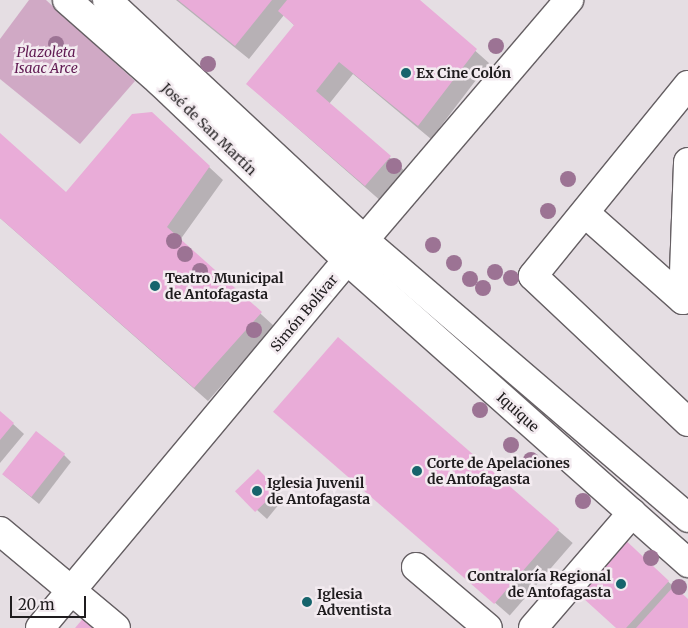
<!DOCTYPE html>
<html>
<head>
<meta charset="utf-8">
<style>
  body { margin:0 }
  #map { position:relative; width:688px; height:628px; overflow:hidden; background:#e5dee3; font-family:Merriweather,serif }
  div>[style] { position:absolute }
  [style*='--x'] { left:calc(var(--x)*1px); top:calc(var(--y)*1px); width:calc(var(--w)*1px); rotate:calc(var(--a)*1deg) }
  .green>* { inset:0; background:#d0a9c5 }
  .shadow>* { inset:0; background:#0003; transform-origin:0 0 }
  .building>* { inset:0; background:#e9acd8; transform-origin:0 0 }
  .roads { filter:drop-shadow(1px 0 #655f63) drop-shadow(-1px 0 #655f63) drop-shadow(0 1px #655f63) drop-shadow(0 -1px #655f63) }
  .minor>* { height:28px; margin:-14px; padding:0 14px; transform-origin:14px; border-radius:14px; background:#fff }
  .major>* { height:28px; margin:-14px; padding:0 14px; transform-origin:14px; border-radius:14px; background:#fff }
  .trees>* { width:16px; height:16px; margin:-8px; border-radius:50%; background:#9c7394 }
  .dots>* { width:14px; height:14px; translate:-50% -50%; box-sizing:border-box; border:2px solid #f3ebf0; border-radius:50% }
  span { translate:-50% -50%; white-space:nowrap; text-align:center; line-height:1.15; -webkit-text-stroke:5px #f3ebf0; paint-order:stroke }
  .park-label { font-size:14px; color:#611b53; font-style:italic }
  .poi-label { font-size:14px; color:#1f1c1e; font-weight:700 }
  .left { translate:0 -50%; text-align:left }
  .right { translate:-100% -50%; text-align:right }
  .street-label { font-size:14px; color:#1f1c1e }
  .scale { position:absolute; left:10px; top:596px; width:76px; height:22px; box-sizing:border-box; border:2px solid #1f1c1e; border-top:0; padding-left:6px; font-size:15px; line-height:18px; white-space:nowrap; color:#1f1c1e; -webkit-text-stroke:4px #f3ebf0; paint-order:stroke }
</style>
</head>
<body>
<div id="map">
  <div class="green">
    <i style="clip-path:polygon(29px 0,46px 0,135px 81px,80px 144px,0 79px,0 39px)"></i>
  </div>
  <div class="shadow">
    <i style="clip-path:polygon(176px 0,418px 0,489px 63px,431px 139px,353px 74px,329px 104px,407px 173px,382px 202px,247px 84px,295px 26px,284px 15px,249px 59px)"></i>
    <i style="clip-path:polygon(0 135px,66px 193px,209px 167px,223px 180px,180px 240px,274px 326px,208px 401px,0 218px)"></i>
    <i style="left:338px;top:339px;width:311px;height:96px;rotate:41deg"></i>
    <i style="clip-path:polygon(0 412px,24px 434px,0 463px)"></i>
    <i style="clip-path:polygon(64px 455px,71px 462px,39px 504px,4px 475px)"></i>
    <i style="clip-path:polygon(258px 471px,284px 498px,267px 519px,245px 499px)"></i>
    <i style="clip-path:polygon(620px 537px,688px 600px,688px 628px,616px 628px)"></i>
  </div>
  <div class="building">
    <i style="clip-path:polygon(178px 0,272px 0,235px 46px)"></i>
    <i style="clip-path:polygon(287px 0,420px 0,477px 49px,418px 126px,339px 62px,316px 91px,391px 156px,365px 186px,246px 84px,294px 25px,278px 11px)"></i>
    <i style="clip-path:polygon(152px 112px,210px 166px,167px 227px,262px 312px,194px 388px,0 218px,0 133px,66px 192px,132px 114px)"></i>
    <i style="left:338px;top:337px;width:293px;height:99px;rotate:41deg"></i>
    <i style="clip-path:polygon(0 411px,14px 423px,0 440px)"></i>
    <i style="left:36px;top:431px;width:37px;height:55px;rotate:38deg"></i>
    <i style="left:258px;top:469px;width:29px;height:32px;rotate:46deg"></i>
    <i style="clip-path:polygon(620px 535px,669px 581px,626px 628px,616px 628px,572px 588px)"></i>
    <i style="clip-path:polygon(674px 586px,688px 599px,688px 628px,636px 628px)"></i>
    <i style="clip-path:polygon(86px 615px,100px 628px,75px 628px)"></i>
  </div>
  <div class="roads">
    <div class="minor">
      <i style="--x:67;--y:0;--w:124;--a:41.4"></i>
      <i style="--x:160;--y:82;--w:260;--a:43.6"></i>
      <i style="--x:348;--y:261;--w:455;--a:41.6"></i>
      <i style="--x:107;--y:0;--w:352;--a:43"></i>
      <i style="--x:364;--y:240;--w:427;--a:40.6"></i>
      <i style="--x:688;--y:85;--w:246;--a:129.1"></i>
      <i style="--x:533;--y:276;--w:213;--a:43.3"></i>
      <i style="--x:585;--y:213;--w:131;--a:41.6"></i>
      <i style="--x:683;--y:300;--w:138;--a:-87.9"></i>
      <i style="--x:416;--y:567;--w:94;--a:40.3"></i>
      <i style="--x:40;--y:628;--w:505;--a:-50.14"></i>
      <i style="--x:364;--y:240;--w:316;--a:-49.5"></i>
      <i style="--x:533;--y:628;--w:152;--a:-49.3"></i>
    </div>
    <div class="major">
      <i style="--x:0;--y:531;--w:151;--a:39.9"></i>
    </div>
  </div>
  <div class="trees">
    <i style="left:56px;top:44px"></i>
    <i style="left:496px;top:46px"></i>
    <i style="left:208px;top:64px"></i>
    <i style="left:394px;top:166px"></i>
    <i style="left:568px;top:179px"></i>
    <i style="left:548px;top:211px"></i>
    <i style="left:174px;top:241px"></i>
    <i style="left:433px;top:245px"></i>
    <i style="left:185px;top:254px"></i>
    <i style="left:454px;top:263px"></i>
    <i style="left:200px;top:271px"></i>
    <i style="left:495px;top:272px"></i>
    <i style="left:511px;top:278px"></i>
    <i style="left:470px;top:279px"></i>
    <i style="left:483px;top:288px"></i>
    <i style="left:254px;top:330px"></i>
    <i style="left:480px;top:410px"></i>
    <i style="left:511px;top:445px"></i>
    <i style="left:531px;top:460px"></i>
    <i style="left:583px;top:501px"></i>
    <i style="left:651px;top:558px"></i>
    <i style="left:679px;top:587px"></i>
  </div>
  <div class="dots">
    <i style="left:406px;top:73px;background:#16646c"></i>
    <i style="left:155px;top:286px;background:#16646c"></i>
    <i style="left:417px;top:471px;background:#16646c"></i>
    <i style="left:257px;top:491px;background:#16646c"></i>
    <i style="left:621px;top:584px;background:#16646c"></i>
    <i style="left:307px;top:602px;background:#16646c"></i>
  </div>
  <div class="park-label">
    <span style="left:46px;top:60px">Plazoleta<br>Isaac Arce</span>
  </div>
  <div class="poi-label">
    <span class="left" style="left:416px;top:73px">Ex Cine Colón</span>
    <span class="left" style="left:165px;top:286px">Teatro Municipal<br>de Antofagasta</span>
    <span class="left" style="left:427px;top:471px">Corte de Apelaciones<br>de Antofagasta</span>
    <span class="left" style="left:267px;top:491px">Iglesia Juvenil<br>de Antofagasta</span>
    <span class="right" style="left:611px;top:584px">Contraloría Regional<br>de Antofagasta</span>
    <span class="left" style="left:317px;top:602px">Iglesia<br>Adventista</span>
  </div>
  <div class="street-label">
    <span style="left:209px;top:129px;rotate:44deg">José de San Martín</span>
    <span style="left:304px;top:313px;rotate:-50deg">Simón Bolívar</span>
    <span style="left:518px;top:412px;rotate:42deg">Iquique</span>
  </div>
  <div class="scale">20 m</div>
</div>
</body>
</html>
